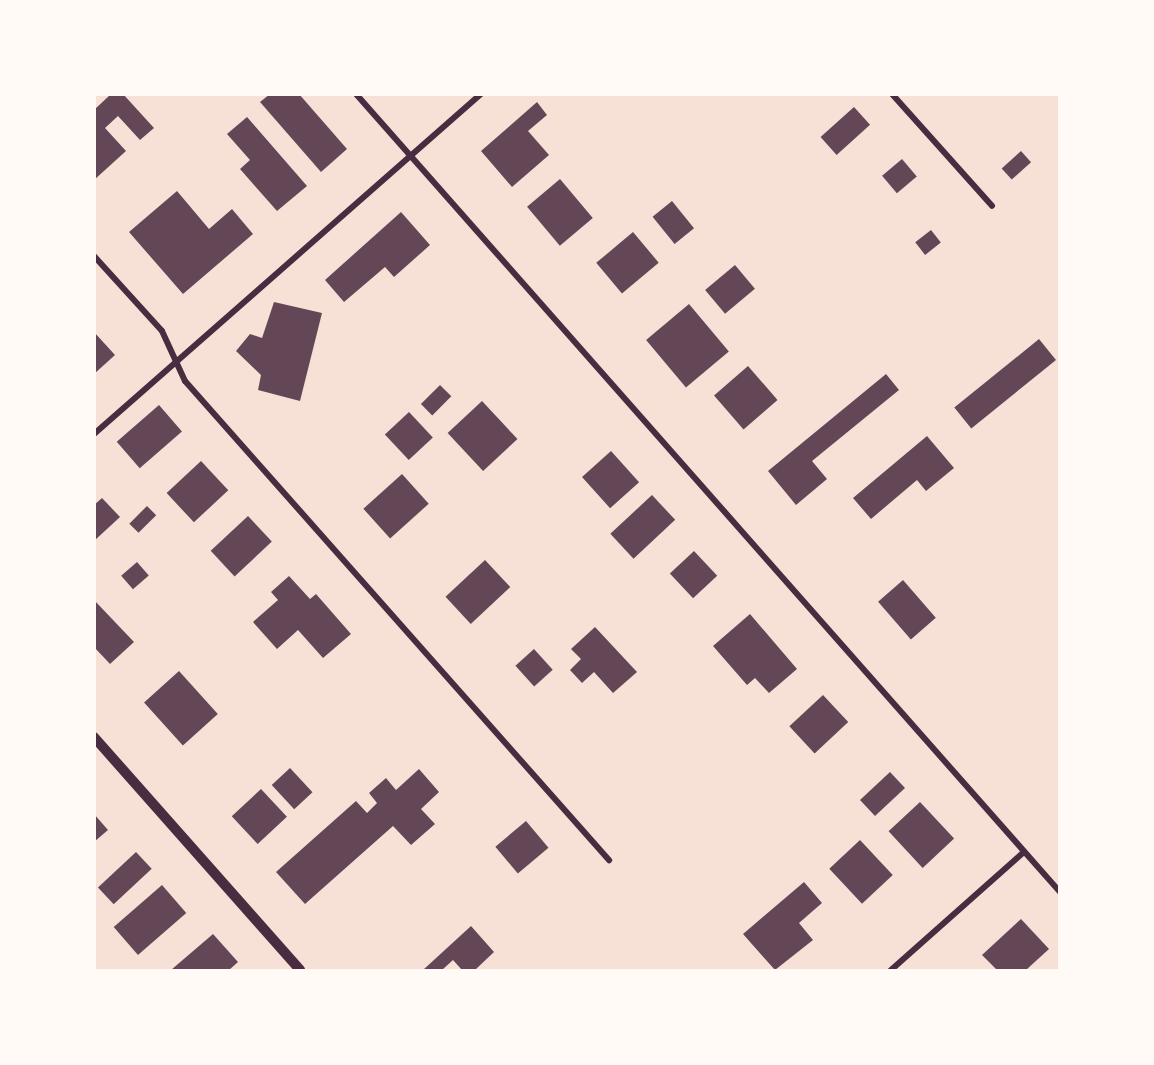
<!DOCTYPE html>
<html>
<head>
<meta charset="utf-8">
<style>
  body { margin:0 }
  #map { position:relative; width:1154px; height:1065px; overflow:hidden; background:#f7e1d7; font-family:Rubik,sans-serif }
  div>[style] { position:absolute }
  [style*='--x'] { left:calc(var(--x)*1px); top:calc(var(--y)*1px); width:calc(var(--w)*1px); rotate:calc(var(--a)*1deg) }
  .building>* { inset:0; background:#644757; transform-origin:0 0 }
  .minor>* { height:6px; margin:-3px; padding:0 3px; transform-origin:3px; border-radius:3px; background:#4a2c40 }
  .tertiary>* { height:10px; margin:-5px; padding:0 5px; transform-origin:5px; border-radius:5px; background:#4a2c40 }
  span { translate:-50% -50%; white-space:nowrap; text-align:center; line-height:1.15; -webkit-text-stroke:4.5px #fffaf5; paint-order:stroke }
  .frame { position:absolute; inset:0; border:96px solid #fffaf5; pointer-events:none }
</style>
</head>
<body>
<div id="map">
  <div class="building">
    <i style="clip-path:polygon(111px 94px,123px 94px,154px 128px,140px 140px,118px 116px,105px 128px,126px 151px,94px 180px,94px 110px)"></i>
    <i style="clip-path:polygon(270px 94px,299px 94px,347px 149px,321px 172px,260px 102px)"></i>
    <i style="clip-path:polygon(537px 102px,547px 115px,528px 131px,549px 155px,512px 187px,481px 151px)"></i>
    <i style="left:854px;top:107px;width:24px;height:45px;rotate:48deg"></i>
    <i style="clip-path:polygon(247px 117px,307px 186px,277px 211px,240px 169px,250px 160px,227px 134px)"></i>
    <i style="left:1021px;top:151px;width:15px;height:26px;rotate:48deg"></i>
    <i style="left:902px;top:159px;width:23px;height:26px;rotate:50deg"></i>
    <i style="left:560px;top:179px;width:51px;height:43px;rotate:50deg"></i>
    <i style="clip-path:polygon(177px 191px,209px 229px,232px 209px,253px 234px,183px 294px,129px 232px)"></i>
    <i style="left:672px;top:201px;width:35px;height:25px;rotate:51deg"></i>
    <i style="clip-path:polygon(401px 212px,430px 245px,394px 277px,385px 267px,344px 302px,325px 280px)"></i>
    <i style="left:931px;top:230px;width:16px;height:20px;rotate:52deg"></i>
    <i style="left:633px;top:232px;width:40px;height:48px;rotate:50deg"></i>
    <i style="left:735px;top:265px;width:31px;height:39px;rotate:50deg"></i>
    <i style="clip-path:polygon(274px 302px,322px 313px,300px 401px,258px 390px,261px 375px,236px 351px,250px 334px,262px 338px)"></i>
    <i style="left:689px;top:304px;width:62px;height:56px;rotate:50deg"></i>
    <i style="clip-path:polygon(94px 332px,115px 355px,94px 374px)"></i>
    <i style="left:1039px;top:339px;width:27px;height:109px;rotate:51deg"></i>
    <i style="left:748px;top:366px;width:45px;height:45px;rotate:49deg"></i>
    <i style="clip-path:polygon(886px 374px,899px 390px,812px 461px,827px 479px,796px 505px,768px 471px)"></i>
    <i style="left:440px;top:385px;width:16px;height:27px;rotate:45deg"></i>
    <i style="left:482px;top:401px;width:52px;height:47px;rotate:47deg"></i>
    <i style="left:159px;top:405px;width:35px;height:56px;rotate:49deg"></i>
    <i style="left:409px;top:412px;width:35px;height:33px;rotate:47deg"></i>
    <i style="clip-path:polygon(927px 436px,954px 468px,926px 491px,917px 480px,871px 519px,853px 498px)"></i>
    <i style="left:611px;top:451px;width:42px;height:39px;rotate:48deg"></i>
    <i style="left:201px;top:461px;width:40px;height:47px;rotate:47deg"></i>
    <i style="left:402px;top:474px;width:40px;height:52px;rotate:48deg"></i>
    <i style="left:652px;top:495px;width:34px;height:57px;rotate:47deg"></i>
    <i style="clip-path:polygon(102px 498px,120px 517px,94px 541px,94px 505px)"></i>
    <i style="left:147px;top:506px;width:13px;height:25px;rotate:45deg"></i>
    <i style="left:248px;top:516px;width:35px;height:51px;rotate:47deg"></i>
    <i style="left:694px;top:551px;width:34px;height:33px;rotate:47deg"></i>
    <i style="left:485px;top:560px;width:37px;height:54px;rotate:47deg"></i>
    <i style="left:137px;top:562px;width:18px;height:21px;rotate:49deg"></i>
    <i style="clip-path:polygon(289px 576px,310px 599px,316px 594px,351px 634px,323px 658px,298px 630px,277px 649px,253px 622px,278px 600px,271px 592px)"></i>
    <i style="left:903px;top:580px;width:50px;height:33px;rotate:49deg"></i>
    <i style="clip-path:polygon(94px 600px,134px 642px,110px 664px,94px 647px)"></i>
    <i style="clip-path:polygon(750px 614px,797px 669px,769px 693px,755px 678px,747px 685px,713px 646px)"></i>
    <i style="clip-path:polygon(595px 627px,637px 672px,613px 693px,594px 672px,582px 683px,570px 670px,581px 659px,571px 649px)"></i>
    <i style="left:534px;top:649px;width:28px;height:25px;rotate:48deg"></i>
    <i style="left:179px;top:671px;width:58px;height:47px;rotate:48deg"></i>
    <i style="left:823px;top:695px;width:37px;height:46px;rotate:47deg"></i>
    <i style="left:290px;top:768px;width:33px;height:25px;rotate:47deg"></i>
    <i style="clip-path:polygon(419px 769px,439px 792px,421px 809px,435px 824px,411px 845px,393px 826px,305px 904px,276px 872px,356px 801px,367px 813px,377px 803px,369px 793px,386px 778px,396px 790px)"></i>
    <i style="left:890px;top:772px;width:22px;height:41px;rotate:47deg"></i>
    <i style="left:261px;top:789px;width:38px;height:40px;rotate:47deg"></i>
    <i style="left:920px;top:802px;width:50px;height:43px;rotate:47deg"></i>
    <i style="clip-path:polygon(94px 814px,108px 830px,94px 842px)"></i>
    <i style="left:526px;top:821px;width:35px;height:40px;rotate:50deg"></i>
    <i style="left:860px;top:840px;width:48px;height:42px;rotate:47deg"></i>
    <i style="left:136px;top:852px;width:23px;height:52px;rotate:47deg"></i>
    <i style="clip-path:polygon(804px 882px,822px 903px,799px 923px,813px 940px,775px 970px,743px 934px)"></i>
    <i style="left:162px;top:885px;width:37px;height:64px;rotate:49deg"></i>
    <i style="clip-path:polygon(1021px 919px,1049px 949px,1026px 970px,997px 970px,982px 955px)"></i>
    <i style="clip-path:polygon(471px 926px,494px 952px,475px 970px,462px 970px,453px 960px,442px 970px,423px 970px)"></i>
    <i style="clip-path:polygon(213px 934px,238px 962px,229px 970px,171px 970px)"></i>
  </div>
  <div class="minor">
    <i style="--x:356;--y:94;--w:1064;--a:48.58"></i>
    <i style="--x:892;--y:94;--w:150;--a:48.2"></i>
    <i style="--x:94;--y:256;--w:101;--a:47.8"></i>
    <i style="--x:162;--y:331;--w:55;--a:65.3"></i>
    <i style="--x:185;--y:381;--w:640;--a:48.49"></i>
    <i style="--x:94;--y:434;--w:515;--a:-41.3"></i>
    <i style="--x:891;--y:970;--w:178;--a:-41.6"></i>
  </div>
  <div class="tertiary">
    <i style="--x:94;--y:737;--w:311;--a:48.5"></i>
  </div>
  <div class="frame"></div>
</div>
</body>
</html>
